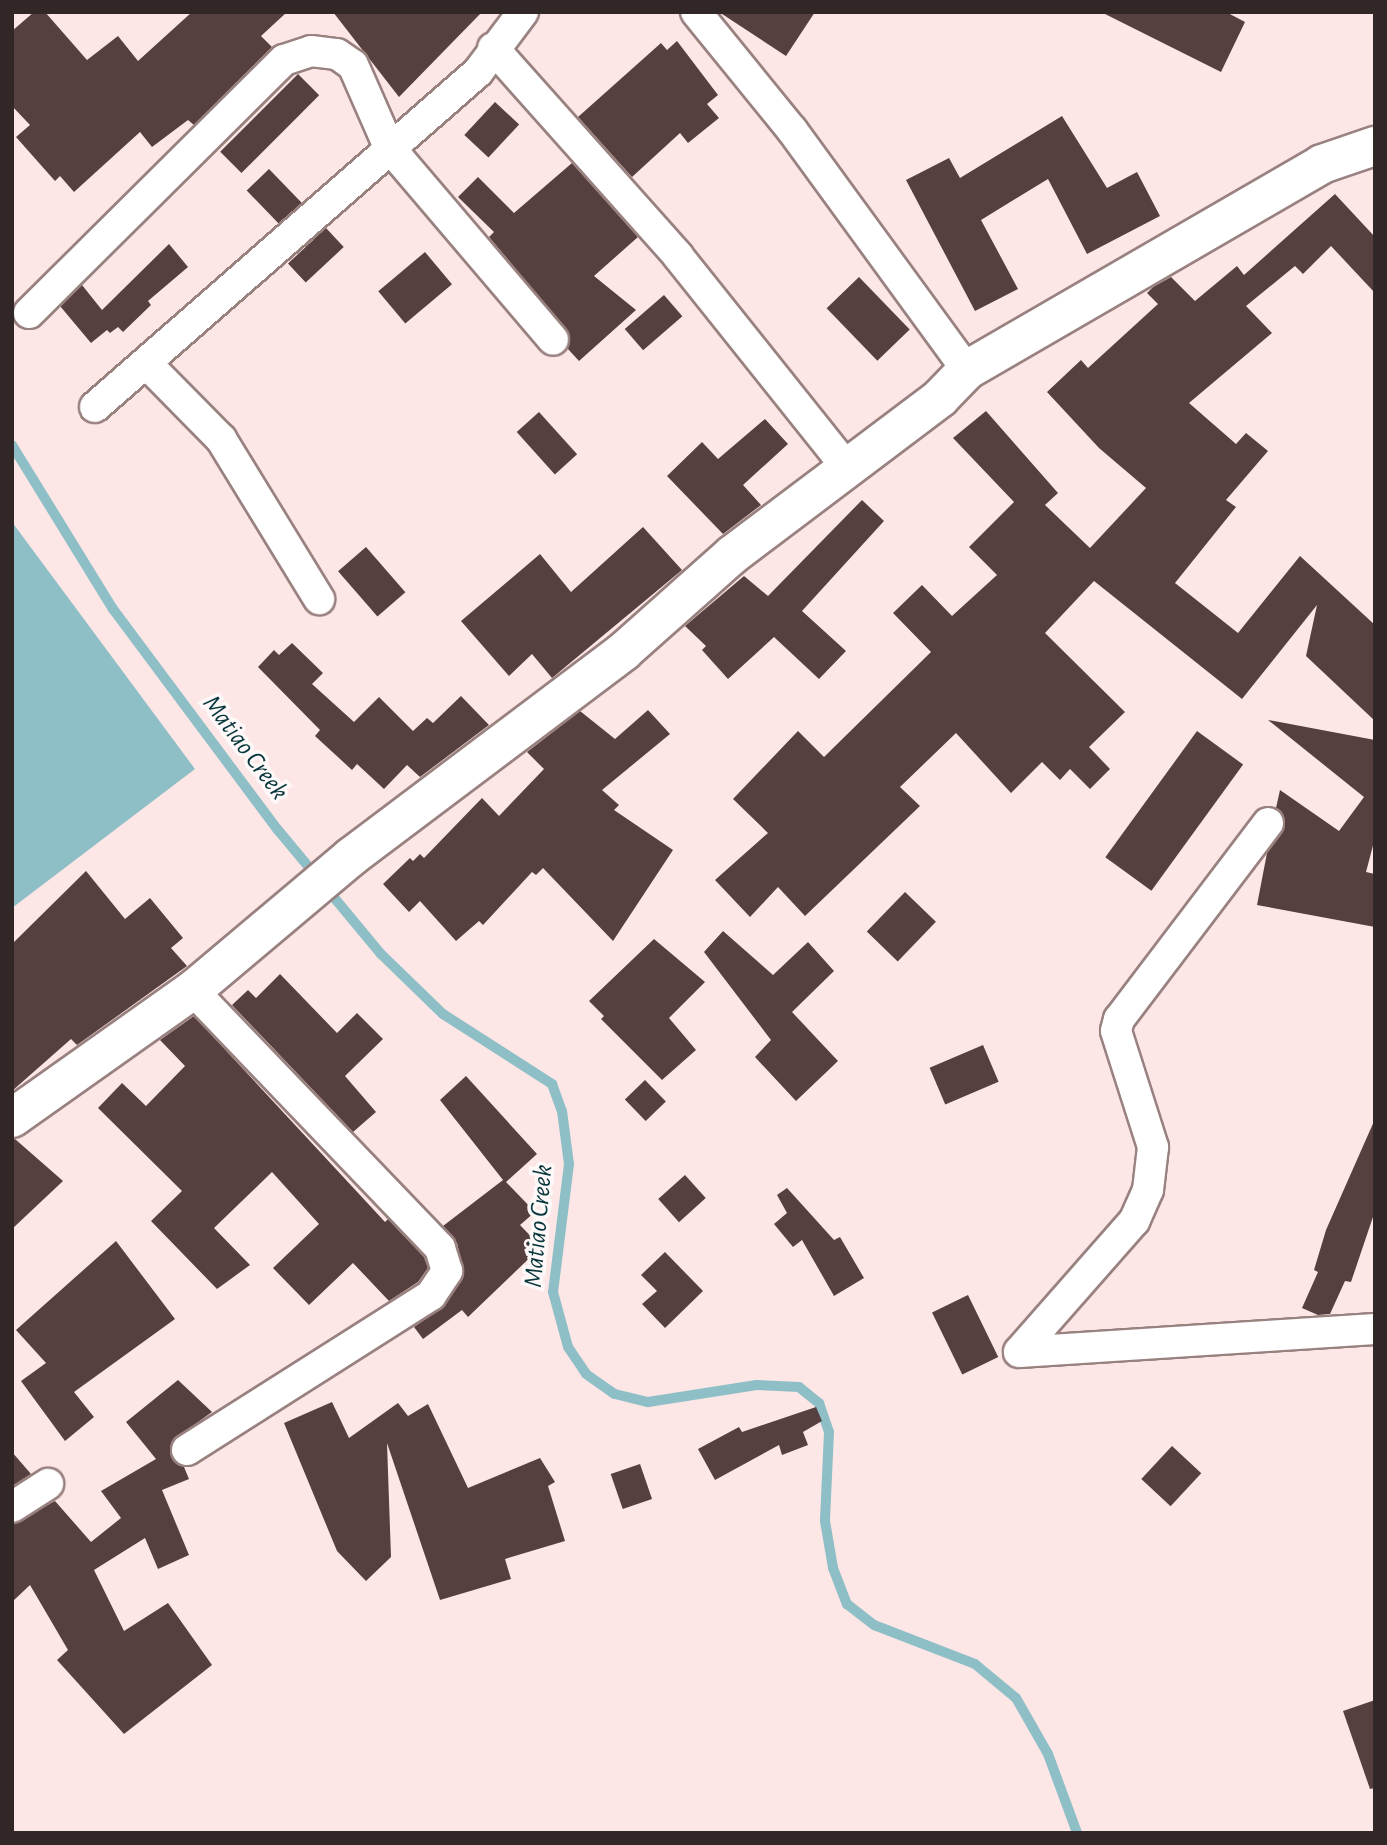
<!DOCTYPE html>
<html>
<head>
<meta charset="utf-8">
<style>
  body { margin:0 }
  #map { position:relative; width:1387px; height:1845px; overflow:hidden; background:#fde7e6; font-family:"Alegreya Sans",sans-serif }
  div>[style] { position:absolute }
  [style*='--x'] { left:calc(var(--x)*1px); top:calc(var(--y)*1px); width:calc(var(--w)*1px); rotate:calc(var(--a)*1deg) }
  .water>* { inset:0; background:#8ebec6 }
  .stream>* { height:10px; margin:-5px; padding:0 5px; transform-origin:5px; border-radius:5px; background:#8ebec6 }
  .building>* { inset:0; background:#55403f; transform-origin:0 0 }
  .roads { filter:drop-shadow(2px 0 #998180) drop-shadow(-2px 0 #998180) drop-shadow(0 2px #998180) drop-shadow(0 -2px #998180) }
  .minor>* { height:30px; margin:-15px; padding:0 15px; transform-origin:15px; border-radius:15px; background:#fff }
  .tertiary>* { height:38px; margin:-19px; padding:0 19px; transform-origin:19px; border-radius:19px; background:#fff }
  span { translate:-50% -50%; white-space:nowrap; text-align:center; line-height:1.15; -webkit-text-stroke:7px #fef9f8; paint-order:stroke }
  .water-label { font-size:26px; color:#07363c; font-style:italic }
  .frame { position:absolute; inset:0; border:14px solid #312727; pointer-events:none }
</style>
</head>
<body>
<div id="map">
  <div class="water">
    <i style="clip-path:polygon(12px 522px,195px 769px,12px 908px)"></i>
  </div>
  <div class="stream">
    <i style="--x:12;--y:445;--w:193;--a:58.4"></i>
    <i style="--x:113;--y:609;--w:276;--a:53.3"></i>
    <i style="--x:278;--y:830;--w:161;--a:50.3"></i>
    <i style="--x:381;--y:954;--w:86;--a:44.1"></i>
    <i style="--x:443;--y:1014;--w:130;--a:32.7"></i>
    <i style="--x:552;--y:1084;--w:29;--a:70"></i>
    <i style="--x:562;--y:1111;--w:53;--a:82.5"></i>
    <i style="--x:569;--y:1164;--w:129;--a:97.1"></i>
    <i style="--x:553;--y:1292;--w:57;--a:74.7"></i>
    <i style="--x:568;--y:1347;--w:32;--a:56"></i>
    <i style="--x:586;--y:1374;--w:35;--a:35"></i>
    <i style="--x:615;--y:1394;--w:34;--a:14"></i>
    <i style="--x:648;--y:1402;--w:110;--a:-8.9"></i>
    <i style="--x:757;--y:1385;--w:42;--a:2.7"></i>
    <i style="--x:799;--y:1387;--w:26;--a:39"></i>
    <i style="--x:819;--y:1403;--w:31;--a:71"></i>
    <i style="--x:829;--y:1432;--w:89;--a:92.6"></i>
    <i style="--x:825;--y:1521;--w:48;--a:80.3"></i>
    <i style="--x:833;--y:1568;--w:39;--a:69"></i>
    <i style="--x:847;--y:1604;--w:34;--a:38"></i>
    <i style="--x:874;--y:1625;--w:108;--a:21.1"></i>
    <i style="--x:975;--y:1664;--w:53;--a:39.7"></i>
    <i style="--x:1016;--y:1698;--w:64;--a:60.3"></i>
    <i style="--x:1048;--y:1754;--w:84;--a:69.8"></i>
  </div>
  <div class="building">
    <i style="clip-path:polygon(34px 12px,45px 12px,87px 60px,118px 36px,138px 61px,192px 12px,287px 12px,261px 36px,272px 47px,194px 125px,188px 120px,152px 147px,140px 132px,74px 192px,60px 176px,55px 181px,16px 137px,30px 125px,12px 106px,12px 31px)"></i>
    <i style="clip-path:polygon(333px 12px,482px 12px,399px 97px)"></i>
    <i style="clip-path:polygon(719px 12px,815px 12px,786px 56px)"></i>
    <i style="clip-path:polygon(1101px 12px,1226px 12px,1245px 22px,1221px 72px)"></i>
    <i style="clip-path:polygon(677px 41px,718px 95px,707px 104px,719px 118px,688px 143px,680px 133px,632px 177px,578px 117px,661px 43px,667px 50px)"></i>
    <i style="left:298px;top:74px;width:30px;height:110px;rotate:45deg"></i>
    <i style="left:495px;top:102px;width:33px;height:45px;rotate:43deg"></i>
    <i style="clip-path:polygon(1062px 116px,1107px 188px,1137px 172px,1160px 216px,1087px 254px,1048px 179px,981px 220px,1018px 289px,975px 311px,906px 180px,949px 158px,960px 178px)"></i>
    <i style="clip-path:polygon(572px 163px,638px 237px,594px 276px,636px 310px,579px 361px,568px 349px,566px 329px,489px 237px,494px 232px,458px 197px,478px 177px,514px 213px)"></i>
    <i style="left:269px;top:169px;width:47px;height:31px;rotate:46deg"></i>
    <i style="clip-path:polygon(1335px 194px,1375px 237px,1375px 293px,1331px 246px,1303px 274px,1295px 266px,1246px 306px,1272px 333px,1189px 403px,1236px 444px,1246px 433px,1268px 451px,1226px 500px,1236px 507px,1175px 583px,1238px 633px,1300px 556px,1375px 625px,1375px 721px,1306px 656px,1317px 605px,1242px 699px,1094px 581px,1045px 633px,1125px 712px,1089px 747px,1110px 769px,1090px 789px,1070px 769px,1060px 780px,1042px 762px,1011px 793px,956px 733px,900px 787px,920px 806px,805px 916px,778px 887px,750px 917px,715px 880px,768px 833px,733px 799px,798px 731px,824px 757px,931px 652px,893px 613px,922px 585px,952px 616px,997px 575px,969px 547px,1014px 502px,953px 438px,986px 411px,1058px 493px,1045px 505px,1090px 548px,1146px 488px,1099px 448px,1047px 392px,1081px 360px,1088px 368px,1158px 304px,1147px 293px,1153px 287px,1171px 277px,1195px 301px,1237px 266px,1244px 275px)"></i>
    <i style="left:326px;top:228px;width:26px;height:52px;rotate:47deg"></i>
    <i style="clip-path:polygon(169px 244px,188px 267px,148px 301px,151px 305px,123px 332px,118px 327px,110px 333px,107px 330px,91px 343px,60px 306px,82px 285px,102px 310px)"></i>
    <i style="left:425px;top:252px;width:42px;height:61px;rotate:50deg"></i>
    <i style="left:859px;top:277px;width:73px;height:45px;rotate:46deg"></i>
    <i style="left:664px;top:295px;width:28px;height:52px;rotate:49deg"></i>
    <i style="left:539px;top:412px;width:57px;height:30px;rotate:48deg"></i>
    <i style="clip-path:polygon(765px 419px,788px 444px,743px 485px,761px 505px,723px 534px,667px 476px,702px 442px,718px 459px)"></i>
    <i style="clip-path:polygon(862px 500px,884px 521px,802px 611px,846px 651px,819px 679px,774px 637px,728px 679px,702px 650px,706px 646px,685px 626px,744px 576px,768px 596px)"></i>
    <i style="clip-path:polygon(643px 527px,682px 570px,552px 678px,532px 654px,509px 676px,461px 621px,540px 554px,571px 592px)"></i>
    <i style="left:366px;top:547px;width:60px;height:37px;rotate:49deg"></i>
    <i style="clip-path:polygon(292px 643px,323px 673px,312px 684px,354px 722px,379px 697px,413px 731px,427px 718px,433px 723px,461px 696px,489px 725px,420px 777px,407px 765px,384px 789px,357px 764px,352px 770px,315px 736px,320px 730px,258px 667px,274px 650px,279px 655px)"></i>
    <i style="clip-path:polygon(648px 710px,670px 734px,602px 790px,619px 805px,614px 810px,673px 850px,613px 941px,543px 868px,536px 875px,532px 872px,483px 925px,479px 921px,456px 941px,420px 901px,409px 912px,383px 884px,410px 858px,413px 861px,420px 854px,424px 858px,482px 798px,499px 816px,544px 769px,527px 752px,580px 711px,615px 739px)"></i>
    <i style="clip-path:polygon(1268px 720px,1375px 740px,1375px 838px,1366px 872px,1375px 874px,1375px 927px,1257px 905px,1267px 853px,1285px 826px,1276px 808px,1280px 790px,1339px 831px,1364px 797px)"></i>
    <i style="left:1197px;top:731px;width:57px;height:156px;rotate:36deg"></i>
    <i style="clip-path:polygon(86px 871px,125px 919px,150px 898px,183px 938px,171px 948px,187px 966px,77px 1045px,71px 1039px,12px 1091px,12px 944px)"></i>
    <i style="left:905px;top:892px;width:43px;height:55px;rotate:44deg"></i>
    <i style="clip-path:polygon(723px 931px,773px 975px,808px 942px,834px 971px,792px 1012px,838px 1061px,796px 1101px,755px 1057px,771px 1040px,704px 952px)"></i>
    <i style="clip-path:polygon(654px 939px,705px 982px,669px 1018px,696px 1050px,662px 1080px,601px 1019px,604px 1016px,589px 1001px)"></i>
    <i style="clip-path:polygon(280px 974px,337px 1033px,357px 1013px,383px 1039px,345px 1076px,376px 1112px,353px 1132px,232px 1005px,248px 990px,256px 998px)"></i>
    <i style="clip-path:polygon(194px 1016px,385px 1222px,388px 1219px,424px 1257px,428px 1268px,418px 1282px,389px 1301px,353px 1263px,309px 1305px,273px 1268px,319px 1224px,272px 1172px,214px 1228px,250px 1265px,217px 1289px,151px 1221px,182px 1191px,98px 1108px,122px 1083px,146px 1106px,185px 1066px,160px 1040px)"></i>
    <i style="left:983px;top:1045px;width:40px;height:58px;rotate:67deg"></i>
    <i style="clip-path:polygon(466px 1076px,537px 1154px,506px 1182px,535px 1212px,520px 1225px,541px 1247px,468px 1317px,462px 1310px,423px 1339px,414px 1327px,445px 1305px,464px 1274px,457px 1243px,443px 1226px,503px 1180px,440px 1100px)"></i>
    <i style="left:645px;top:1080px;width:30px;height:28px;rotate:46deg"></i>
    <i style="clip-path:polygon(1375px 1119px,1375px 1211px,1351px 1282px,1345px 1281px,1330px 1314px,1318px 1315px,1302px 1308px,1318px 1272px,1314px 1270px,1326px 1230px)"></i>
    <i style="clip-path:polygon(15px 1139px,63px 1181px,12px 1229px,12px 1140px)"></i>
    <i style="left:685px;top:1175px;width:31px;height:36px;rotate:48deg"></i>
    <i style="clip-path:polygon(787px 1188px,834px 1240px,840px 1237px,864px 1278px,834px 1296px,802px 1240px,793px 1247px,774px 1224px,787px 1213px,777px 1195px)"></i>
    <i style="clip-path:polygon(116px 1241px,175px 1319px,74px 1392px,94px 1417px,65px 1441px,21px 1381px,46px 1363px,16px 1330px)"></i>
    <i style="clip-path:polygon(665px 1252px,703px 1291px,665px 1328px,642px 1304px,657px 1291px,641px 1275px)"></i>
    <i style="left:968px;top:1295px;width:69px;height:40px;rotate:64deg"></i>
    <i style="clip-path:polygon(178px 1380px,212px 1412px,172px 1441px,172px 1459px,184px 1467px,189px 1479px,162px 1490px,189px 1555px,158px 1569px,145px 1538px,94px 1570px,124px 1631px,168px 1603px,212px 1665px,124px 1734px,57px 1660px,68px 1650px,30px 1585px,12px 1602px,12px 1524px,55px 1501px,91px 1542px,121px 1518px,101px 1491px,156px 1459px,126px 1422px)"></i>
    <i style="clip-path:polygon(332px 1402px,349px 1438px,398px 1403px,408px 1416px,428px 1404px,468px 1488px,540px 1458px,555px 1482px,548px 1486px,565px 1541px,505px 1559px,511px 1579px,440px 1600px,387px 1443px,391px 1557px,366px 1581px,337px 1551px,284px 1423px)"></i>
    <i style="clip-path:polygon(816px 1407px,822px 1421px,803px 1432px,808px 1445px,782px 1455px,779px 1445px,715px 1480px,698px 1449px,739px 1427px,742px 1432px)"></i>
    <i style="left:1172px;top:1446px;width:40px;height:45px;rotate:43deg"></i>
    <i style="clip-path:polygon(12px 1452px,31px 1474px,12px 1486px)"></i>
    <i style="left:640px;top:1464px;width:37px;height:31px;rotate:71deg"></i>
    <i style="clip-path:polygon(1375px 1700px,1375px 1788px,1370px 1789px,1343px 1711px)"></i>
  </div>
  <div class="roads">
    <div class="minor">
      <i style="--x:696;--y:12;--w:152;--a:50.9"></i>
      <i style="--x:792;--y:130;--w:297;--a:53.9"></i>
      <i style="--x:493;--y:48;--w:278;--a:48.3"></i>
      <i style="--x:678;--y:256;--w:273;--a:51.4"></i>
      <i style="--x:29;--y:313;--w:359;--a:-44.8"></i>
      <i style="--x:284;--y:60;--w:28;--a:-18"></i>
      <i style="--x:311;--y:51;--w:26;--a:7"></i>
      <i style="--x:337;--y:54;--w:19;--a:35"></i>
      <i style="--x:353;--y:65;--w:90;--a:66.3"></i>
      <i style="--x:389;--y:147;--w:253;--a:49.6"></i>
      <i style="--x:146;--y:363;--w:107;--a:45.4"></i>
      <i style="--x:221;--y:439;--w:188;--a:58.5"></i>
      <i style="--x:95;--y:407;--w:509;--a:-41.18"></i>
      <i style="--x:478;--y:72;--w:75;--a:-53.1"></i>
      <i style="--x:1268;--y:823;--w:246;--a:127.2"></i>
      <i style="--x:1119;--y:1019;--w:12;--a:104"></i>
      <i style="--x:1116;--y:1031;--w:122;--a:72.3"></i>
      <i style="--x:1153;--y:1147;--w:43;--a:96.6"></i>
      <i style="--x:1148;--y:1190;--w:34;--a:114"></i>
      <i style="--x:1134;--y:1221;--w:174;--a:131.3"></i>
      <i style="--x:1019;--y:1352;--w:357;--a:-3.7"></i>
      <i style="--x:187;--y:1450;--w:289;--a:-32.4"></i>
      <i style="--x:431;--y:1295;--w:29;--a:-56"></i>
      <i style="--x:447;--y:1271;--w:24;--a:-107"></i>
      <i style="--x:440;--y:1248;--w:357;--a:-133.8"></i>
      <i style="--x:12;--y:1507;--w:43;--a:-32.6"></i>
    </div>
    <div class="tertiary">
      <i style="--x:12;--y:1118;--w:222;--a:-35.3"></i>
      <i style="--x:193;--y:990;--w:207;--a:-40.1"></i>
      <i style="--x:351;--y:857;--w:342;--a:-37"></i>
      <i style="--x:624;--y:651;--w:144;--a:-41.6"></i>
      <i style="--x:732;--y:555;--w:261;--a:-37"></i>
      <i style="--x:940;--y:398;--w:39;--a:-46"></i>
      <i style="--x:967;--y:370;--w:410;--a:-30.1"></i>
      <i style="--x:1322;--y:164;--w:56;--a:-18.8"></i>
    </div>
  </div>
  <div class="water-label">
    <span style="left:245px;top:748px;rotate:53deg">Matiao Creek</span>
    <span style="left:539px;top:1226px;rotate:-85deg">Matiao Creek</span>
  </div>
  <div class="frame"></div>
</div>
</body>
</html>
